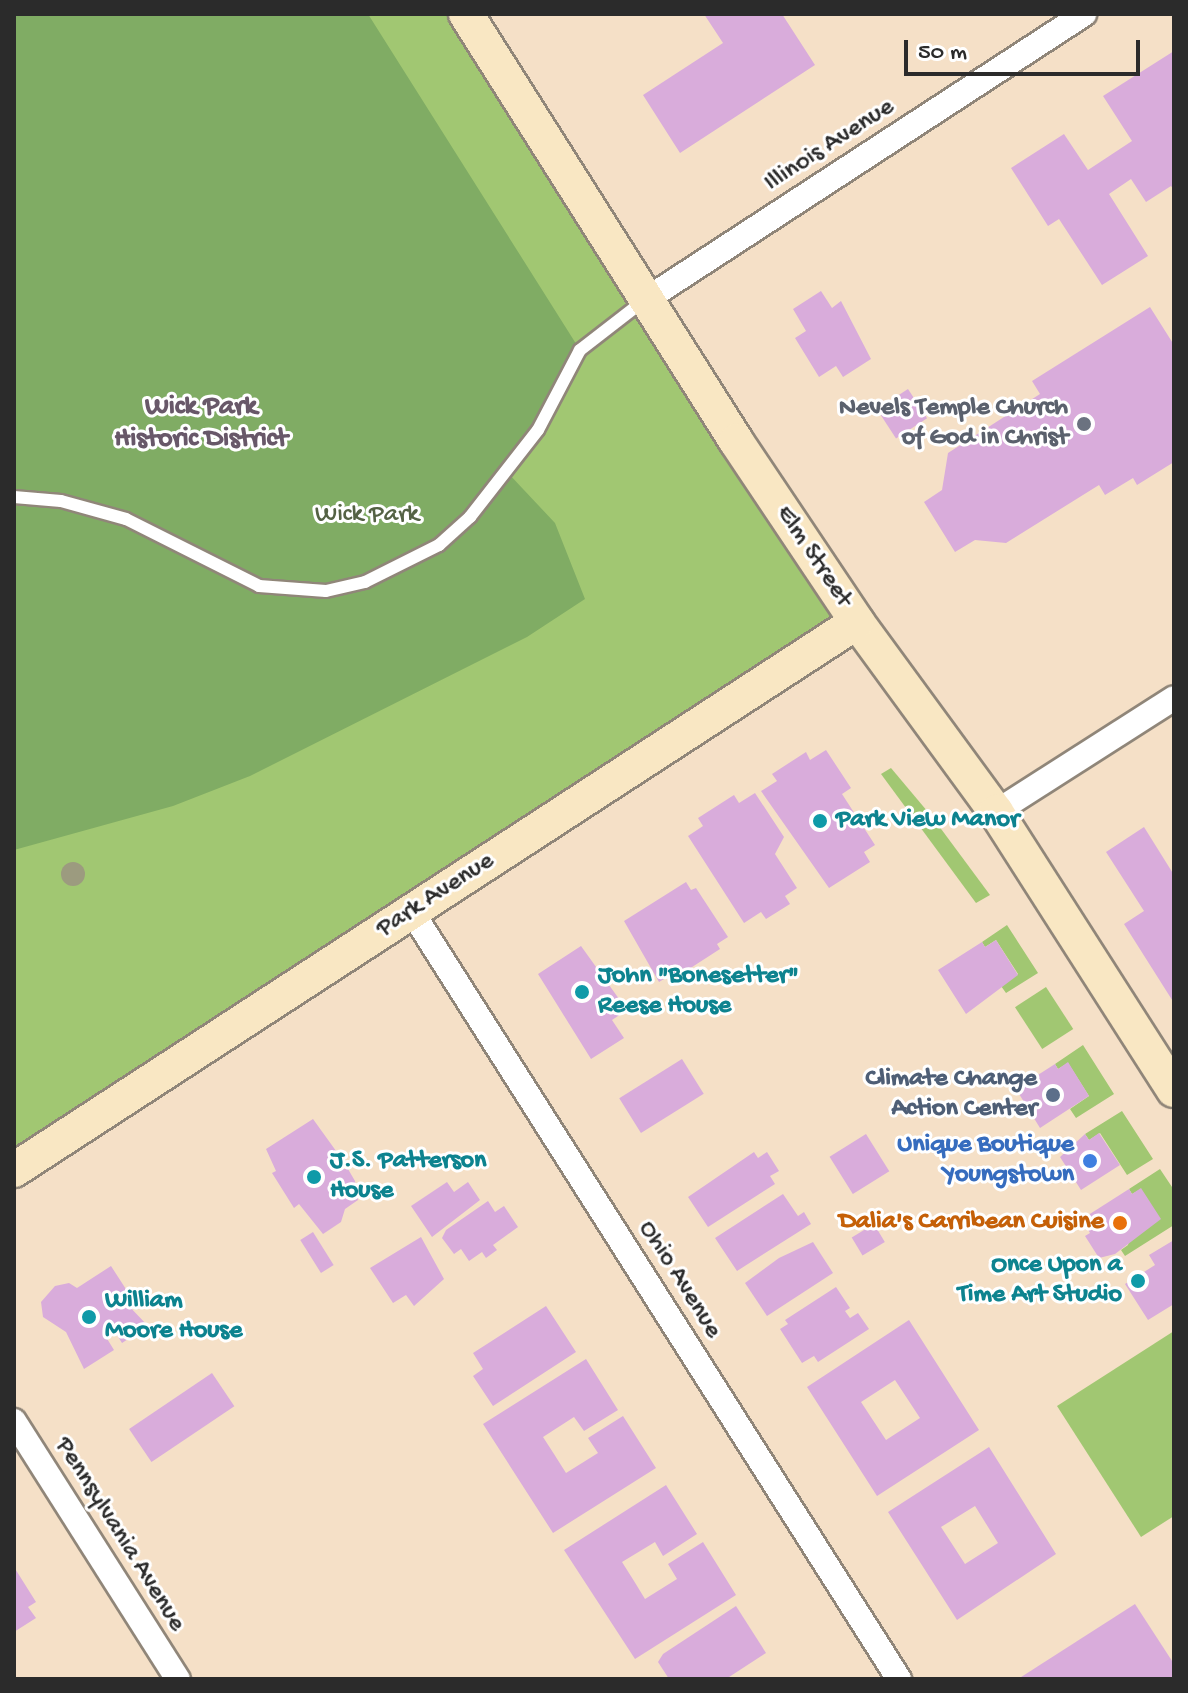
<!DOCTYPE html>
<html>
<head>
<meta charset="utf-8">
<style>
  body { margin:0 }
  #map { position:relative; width:1188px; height:1693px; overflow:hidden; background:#f5e0c7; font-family:"Gochi Hand",sans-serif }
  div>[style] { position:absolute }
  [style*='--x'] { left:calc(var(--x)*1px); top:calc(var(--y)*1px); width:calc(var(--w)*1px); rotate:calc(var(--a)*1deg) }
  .green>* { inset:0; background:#a1c772; transform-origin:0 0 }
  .forest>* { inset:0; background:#80ac64 }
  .building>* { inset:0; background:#d9acdb; transform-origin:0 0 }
  .roads { filter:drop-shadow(2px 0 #908679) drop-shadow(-2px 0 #908679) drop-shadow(0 2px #908679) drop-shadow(0 -2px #908679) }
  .lane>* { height:12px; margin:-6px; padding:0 6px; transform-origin:6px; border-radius:6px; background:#fff }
  .street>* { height:24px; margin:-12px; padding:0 12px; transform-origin:12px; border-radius:12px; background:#fff }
  .secondary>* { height:34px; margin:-17px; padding:0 17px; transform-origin:17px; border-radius:17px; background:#f9e7c3 }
  .trees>* { width:24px; height:24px; margin:-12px; border-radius:50%; background:#9c9b7f }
  .dots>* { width:22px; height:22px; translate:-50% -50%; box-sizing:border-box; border:4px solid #fff; border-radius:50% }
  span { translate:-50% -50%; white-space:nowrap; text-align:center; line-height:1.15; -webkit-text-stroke:6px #fff; paint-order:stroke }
  .street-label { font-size:26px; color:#2b2b2b }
  .worship-label { font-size:26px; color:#5b616d; font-weight:700 }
  .right { translate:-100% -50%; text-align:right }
  .park-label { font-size:26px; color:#546244 }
  .culture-label { font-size:26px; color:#0d838f; font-weight:700 }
  .left { translate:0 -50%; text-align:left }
  .service-label { font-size:26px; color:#4e5e75; font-weight:700 }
  .shop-label { font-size:26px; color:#366cbe; font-weight:700 }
  .food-label { font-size:26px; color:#c56008; font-weight:700 }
  .neighbourhood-label { font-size:28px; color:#685869; font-weight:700 }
  .frame { position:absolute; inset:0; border:16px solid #2b2b2b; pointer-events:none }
  .scale { position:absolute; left:904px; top:40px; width:236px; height:36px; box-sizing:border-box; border:4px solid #2b2b2b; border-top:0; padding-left:10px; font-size:24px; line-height:28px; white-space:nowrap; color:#2b2b2b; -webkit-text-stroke:6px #fff; paint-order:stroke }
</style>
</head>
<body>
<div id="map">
  <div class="green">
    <i style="clip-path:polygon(14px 14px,466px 14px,857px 622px,14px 1170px)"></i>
    <i style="clip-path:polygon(891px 768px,933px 818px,990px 895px,976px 903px,881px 774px)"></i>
    <i style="clip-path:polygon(1007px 925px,1038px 973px,1006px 993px,1001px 986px,1018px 974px,996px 940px,985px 947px,982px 942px)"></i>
    <i style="left:1046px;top:987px;width:50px;height:37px;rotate:57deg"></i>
    <i style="clip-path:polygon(1083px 1045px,1114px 1094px,1076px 1118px,1070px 1109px,1089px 1096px,1068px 1063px,1058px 1069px,1055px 1064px)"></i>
    <i style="clip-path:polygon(1122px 1111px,1153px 1159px,1127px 1175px,1100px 1133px,1089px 1140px,1085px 1134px)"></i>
    <i style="clip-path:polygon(1160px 1169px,1174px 1190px,1174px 1225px,1125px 1256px,1121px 1250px,1128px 1245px,1141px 1189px,1132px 1194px,1129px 1189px)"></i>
    <i style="clip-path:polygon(1174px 1331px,1174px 1516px,1141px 1537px,1057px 1406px)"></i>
  </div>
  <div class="forest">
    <i style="clip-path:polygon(14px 14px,368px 14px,580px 350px,508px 473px,555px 523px,585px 599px,527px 637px,250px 776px,173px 806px,14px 850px)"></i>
  </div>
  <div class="building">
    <i style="clip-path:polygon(704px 14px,782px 14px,815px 65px,680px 153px,643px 95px,723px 43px)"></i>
    <i style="clip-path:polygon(1174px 51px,1174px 190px,1171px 186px,1146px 202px,1131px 179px,1109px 194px,1148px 256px,1102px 285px,1059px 219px,1048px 226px,1011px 168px,1064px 134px,1088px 170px,1132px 141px,1103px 96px)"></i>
    <i style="clip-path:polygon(821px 291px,832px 308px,841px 301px,871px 359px,843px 377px,836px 366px,819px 377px,795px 338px,806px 331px,793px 309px)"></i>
    <i style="clip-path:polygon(1150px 307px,1174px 345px,1174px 462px,1137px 485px,1133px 478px,1105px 495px,1099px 485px,1006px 543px,975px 540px,955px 552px,924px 502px,942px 490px,948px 453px,1040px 394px,1032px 381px)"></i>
    <i style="left:908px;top:389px;width:35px;height:37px;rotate:57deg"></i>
    <i style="clip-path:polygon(826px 750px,851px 788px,842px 794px,875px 845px,864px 852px,870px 862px,829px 888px,761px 791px,777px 781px,772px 774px,806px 752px,810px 760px)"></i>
    <i style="clip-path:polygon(755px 793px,784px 837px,775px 854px,797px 888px,785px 896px,790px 904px,766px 919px,761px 912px,744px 923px,688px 836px,703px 826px,698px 818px,734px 795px,739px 803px)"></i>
    <i style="clip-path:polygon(1144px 827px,1174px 875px,1174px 1003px,1124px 924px,1144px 911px,1106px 852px)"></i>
    <i style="clip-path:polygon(686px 882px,691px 890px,696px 888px,728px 937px,717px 944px,720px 949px,672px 980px,669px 976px,659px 982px,624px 921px)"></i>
    <i style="clip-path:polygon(996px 940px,1018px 975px,966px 1014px,938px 970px,982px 942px,985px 947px)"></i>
    <i style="clip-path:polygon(581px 946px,627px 1010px,612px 1020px,624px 1038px,591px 1059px,538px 974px)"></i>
    <i style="left:682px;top:1059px;width:41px;height:74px;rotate:58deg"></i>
    <i style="clip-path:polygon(1068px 1062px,1089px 1096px,1040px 1128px,1016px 1089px,1055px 1064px,1058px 1069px)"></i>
    <i style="clip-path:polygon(313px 1119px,344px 1162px,340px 1169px,348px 1169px,355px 1181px,358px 1200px,345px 1209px,341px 1222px,323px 1234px,299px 1204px,294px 1208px,272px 1173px,276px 1171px,266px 1149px)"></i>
    <i style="clip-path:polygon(1099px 1133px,1120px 1165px,1081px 1190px,1060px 1157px,1085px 1134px,1089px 1140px)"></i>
    <i style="left:866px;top:1134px;width:44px;height:43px;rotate:58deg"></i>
    <i style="clip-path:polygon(754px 1152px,758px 1158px,767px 1152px,779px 1171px,770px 1176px,775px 1184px,708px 1227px,688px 1197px)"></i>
    <i style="clip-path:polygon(447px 1182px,454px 1192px,468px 1182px,480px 1200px,432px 1237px,411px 1206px)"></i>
    <i style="clip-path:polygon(1141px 1188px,1161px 1219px,1115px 1254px,1099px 1258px,1085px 1236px,1090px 1233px,1082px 1219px,1129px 1189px,1132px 1194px)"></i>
    <i style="clip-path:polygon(783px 1194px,798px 1216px,804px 1212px,811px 1224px,737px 1271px,715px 1238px)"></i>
    <i style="clip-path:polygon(488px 1201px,495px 1212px,504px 1206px,518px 1227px,493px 1245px,497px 1250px,486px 1258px,482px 1252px,469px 1261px,461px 1249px,454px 1254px,442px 1238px,446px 1230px)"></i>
    <i style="left:874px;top:1224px;width:21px;height:26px;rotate:59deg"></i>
    <i style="left:313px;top:1232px;width:39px;height:15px;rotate:58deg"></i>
    <i style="clip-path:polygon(421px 1237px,444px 1279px,414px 1306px,406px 1295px,393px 1303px,370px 1268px)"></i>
    <i style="clip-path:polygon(1174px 1240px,1174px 1304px,1148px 1320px,1125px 1284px,1155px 1265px,1149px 1255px)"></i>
    <i style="clip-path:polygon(813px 1242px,833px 1273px,767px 1316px,745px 1283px,779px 1258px)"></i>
    <i style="clip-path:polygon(111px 1266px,133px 1300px,127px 1304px,148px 1326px,122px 1343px,115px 1332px,106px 1337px,114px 1350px,84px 1369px,66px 1332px,43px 1317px,41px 1302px,55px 1286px,69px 1283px,77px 1288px)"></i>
    <i style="clip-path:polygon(836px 1287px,850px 1308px,845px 1311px,850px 1318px,858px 1313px,869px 1329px,818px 1362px,814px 1356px,802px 1363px,780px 1329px,788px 1324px,785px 1320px)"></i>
    <i style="clip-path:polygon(546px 1306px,576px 1352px,493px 1406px,473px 1376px,483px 1369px,473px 1353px)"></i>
    <i style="clip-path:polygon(evenodd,909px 1320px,979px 1430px,877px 1496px,807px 1387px,909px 1320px,895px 1380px,920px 1418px,886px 1440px,861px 1402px,895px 1380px)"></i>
    <i style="clip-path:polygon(586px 1359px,618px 1410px,584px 1431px,574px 1417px,543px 1437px,554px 1454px,566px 1473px,598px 1453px,588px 1438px,623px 1416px,656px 1468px,553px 1533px,483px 1424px)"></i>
    <i style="left:212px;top:1373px;width:40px;height:100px;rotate:56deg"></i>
    <i style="clip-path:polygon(evenodd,989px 1447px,1056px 1554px,957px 1620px,888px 1512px,989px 1447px,975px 1506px,998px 1543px,965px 1564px,941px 1527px,975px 1506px)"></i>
    <i style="clip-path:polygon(666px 1485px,697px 1534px,663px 1556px,655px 1542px,622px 1562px,634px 1581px,645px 1599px,677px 1579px,668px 1564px,703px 1542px,736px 1595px,635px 1659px,564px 1550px)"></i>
    <i style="clip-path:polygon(14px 1567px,36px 1602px,28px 1607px,36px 1618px,14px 1632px)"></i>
    <i style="clip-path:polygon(1135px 1604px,1174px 1664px,1174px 1679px,1018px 1679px)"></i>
    <i style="clip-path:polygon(736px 1606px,766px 1653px,726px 1679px,669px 1679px,658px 1662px,663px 1654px)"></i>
  </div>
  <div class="roads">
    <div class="lane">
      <i style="--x:14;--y:497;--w:47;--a:4.9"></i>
      <i style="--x:61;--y:501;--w:67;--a:15.5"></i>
      <i style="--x:126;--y:519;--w:149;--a:26.7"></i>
      <i style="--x:259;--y:586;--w:67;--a:4.3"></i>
      <i style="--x:326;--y:591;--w:40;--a:-13"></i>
      <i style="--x:365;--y:582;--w:83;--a:-26.6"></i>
      <i style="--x:439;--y:545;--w:42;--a:-42.1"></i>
      <i style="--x:470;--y:517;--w:110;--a:-52"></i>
      <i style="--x:538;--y:430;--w:90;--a:-62.3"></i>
      <i style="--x:580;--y:350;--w:83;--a:-37.7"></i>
    </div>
    <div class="street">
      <i style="--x:647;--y:299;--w:522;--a:-33.11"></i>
      <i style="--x:996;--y:812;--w:211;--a:-32.6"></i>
      <i style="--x:412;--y:912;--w:909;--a:57.59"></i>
      <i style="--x:14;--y:1421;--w:306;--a:57.6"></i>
    </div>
    <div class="secondary">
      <i style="--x:466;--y:14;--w:505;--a:57.69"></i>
      <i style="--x:736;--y:441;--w:218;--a:56.2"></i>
      <i style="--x:857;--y:622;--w:235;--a:53.8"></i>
      <i style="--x:996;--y:812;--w:330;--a:57.4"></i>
      <i style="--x:14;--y:1170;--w:1005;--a:-33.03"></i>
    </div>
  </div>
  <div class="trees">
    <i style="left:73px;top:874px"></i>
  </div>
  <div class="dots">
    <i style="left:1084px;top:424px;background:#6b7280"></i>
    <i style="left:820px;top:821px;background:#0f9aa8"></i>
    <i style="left:582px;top:992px;background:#0f9aa8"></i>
    <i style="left:1053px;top:1095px;background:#5c6f8a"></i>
    <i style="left:1090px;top:1161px;background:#3f7fe0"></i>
    <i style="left:314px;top:1177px;background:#0f9aa8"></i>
    <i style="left:1120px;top:1223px;background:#e8710a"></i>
    <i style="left:1138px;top:1281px;background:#0f9aa8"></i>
    <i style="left:89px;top:1317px;background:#0f9aa8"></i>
  </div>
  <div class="street-label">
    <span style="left:830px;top:146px;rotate:-33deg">Illinois Avenue</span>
    <span style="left:813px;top:557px;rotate:56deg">Elm Street</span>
    <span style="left:436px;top:896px;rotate:-33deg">Park Avenue</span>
    <span style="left:679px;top:1280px;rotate:58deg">Ohio Avenue</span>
    <span style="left:119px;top:1535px;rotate:58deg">Pennsylvania Avenue</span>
  </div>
  <div class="worship-label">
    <span class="right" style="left:1068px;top:424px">Nevels Temple Church<br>of God in Christ</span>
  </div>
  <div class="park-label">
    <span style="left:367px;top:516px">Wick Park</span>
  </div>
  <div class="culture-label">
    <span class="left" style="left:836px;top:821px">Park View Manor</span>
    <span class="left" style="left:598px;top:992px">John "Bonesetter"<br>Reese House</span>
    <span class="left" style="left:330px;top:1177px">J.S. Patterson<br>House</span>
    <span class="right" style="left:1122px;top:1281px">Once Upon a<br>Time Art Studio</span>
    <span class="left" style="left:105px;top:1317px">William<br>Moore House</span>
  </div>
  <div class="service-label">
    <span class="right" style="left:1037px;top:1095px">Climate Change<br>Action Center</span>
  </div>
  <div class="shop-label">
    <span class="right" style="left:1074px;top:1161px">Unique Boutique<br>Youngstown</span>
  </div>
  <div class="food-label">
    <span class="right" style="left:1104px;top:1223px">Dalia's Carribean Cuisine</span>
  </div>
  <div class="neighbourhood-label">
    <span style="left:201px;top:424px">Wick Park<br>Historic District</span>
  </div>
  <div class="frame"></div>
  <div class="scale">50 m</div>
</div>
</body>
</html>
